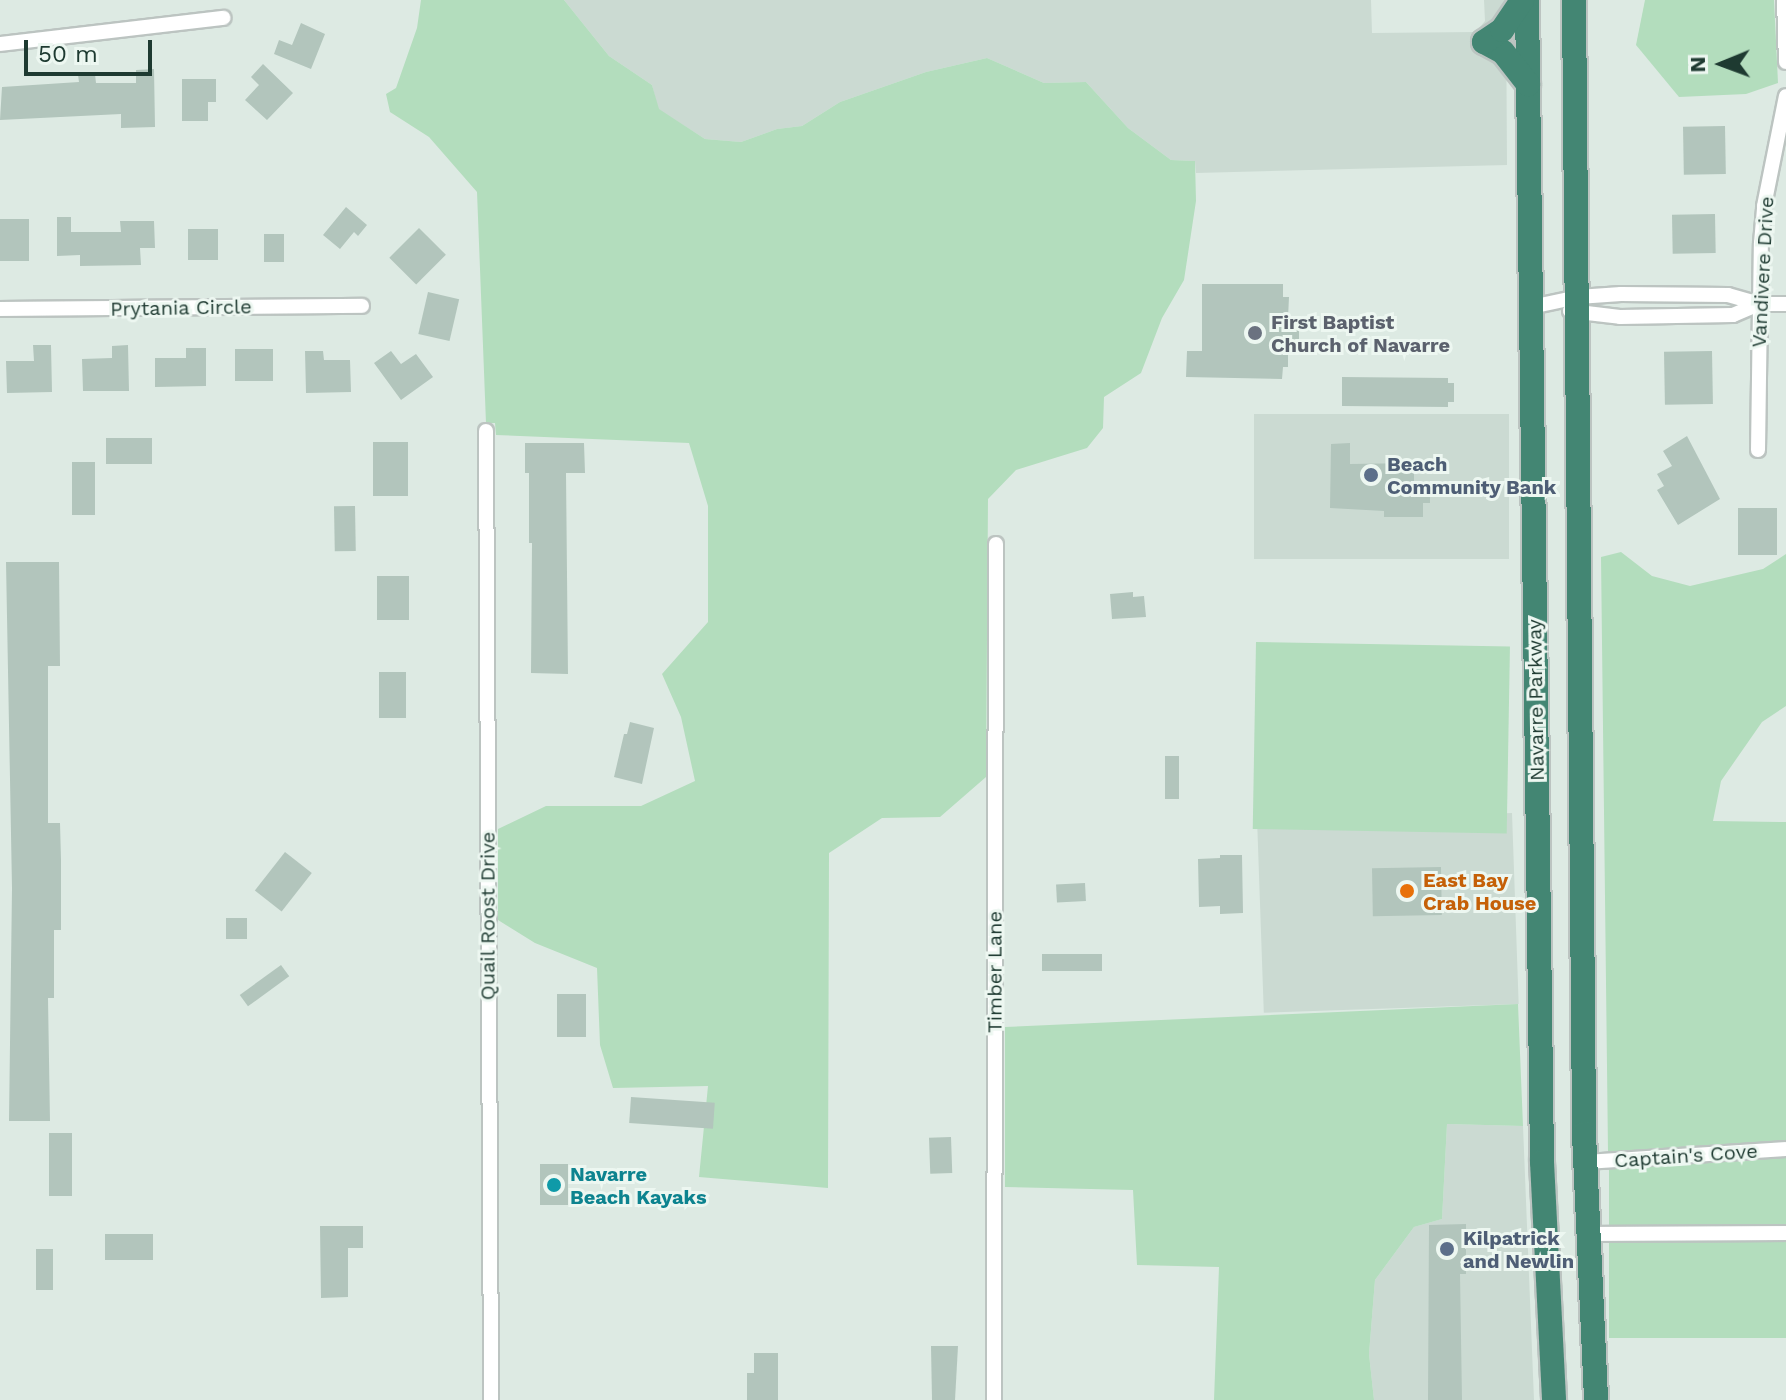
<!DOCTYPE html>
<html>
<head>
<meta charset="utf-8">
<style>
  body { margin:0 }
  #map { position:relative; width:1786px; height:1400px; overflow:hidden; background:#ddeae3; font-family:"Work Sans",sans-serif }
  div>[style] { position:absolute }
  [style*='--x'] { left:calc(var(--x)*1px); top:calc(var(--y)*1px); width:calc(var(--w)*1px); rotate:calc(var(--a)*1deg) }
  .built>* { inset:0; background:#cbdad2; transform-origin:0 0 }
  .green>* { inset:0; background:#b3ddbd; transform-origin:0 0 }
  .building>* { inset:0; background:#b2c5bc; transform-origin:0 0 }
  .roads { filter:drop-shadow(2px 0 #bcc4c1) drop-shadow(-2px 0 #bcc4c1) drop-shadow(0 2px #bcc4c1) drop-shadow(0 -2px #bcc4c1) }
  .minor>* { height:14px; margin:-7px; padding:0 7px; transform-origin:7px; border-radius:7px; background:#fff }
  .trunk>* { height:24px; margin:-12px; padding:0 12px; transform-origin:12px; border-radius:12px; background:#438673 }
  .dots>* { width:22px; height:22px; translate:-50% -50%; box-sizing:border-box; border:4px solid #edf7f1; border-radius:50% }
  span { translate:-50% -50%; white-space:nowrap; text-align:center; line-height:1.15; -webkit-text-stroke:6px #edf7f1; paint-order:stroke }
  .street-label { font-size:20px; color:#1e3a31 }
  .worship-label { font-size:20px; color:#5b616d; font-weight:700 }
  .left { translate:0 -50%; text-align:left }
  .service-label { font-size:20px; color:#4e5e75; font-weight:700 }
  .food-label { font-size:20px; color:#c56008; font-weight:700 }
  .culture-label { font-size:20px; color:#0d838f; font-weight:700 }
  .north { position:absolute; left:1682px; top:24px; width:80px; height:80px; -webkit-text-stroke:6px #edf7f1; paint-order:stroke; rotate:269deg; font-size:22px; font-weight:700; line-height:32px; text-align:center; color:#1e3a31 }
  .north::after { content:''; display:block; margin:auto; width:28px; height:36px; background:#1e3a31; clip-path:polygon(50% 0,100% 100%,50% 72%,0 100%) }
  .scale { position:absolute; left:24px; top:40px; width:128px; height:36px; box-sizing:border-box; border:4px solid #1e3a31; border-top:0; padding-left:10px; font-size:24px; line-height:28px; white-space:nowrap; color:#1e3a31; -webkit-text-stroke:6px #edf7f1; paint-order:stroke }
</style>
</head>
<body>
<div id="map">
  <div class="built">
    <i style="clip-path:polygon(564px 0,1371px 0,1372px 33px,1476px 32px,1485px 21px,1484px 0,1506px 0,1507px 165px,1196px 173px,1195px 161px,1171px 160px,1128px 128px,1086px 82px,1044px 83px,987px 58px,926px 72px,840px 102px,802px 126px,777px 129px,741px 142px,705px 139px,658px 109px,652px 85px,609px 56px)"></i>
    <i style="left:1509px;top:414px;width:145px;height:255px;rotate:90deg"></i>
    <i style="left:1512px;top:813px;width:191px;height:255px;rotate:88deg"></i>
    <i style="clip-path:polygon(1447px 1124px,1523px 1126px,1534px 1400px,1374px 1400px,1369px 1354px,1375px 1280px,1414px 1227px,1442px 1219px)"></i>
  </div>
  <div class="green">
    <i style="clip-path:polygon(421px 0,564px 0,609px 56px,652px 85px,659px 109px,705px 139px,741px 142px,777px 129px,802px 126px,840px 102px,926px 72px,987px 58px,1044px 83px,1086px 82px,1128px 128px,1171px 160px,1195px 161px,1196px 201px,1184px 280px,1162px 318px,1141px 373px,1104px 397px,1103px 428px,1087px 448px,1016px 470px,988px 499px,986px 777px,940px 817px,882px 818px,829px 853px,828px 1188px,699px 1177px,708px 1086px,613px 1088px,600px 1045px,597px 968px,535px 943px,498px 920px,498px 829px,546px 806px,641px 806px,695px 781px,681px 717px,662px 674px,708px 622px,708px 506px,689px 443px,496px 435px,495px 423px,486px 423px,477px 192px,429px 137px,390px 112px,386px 94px,396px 88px,417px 28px)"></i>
    <i style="clip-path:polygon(1645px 0,1774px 0,1778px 83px,1746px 94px,1679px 97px,1636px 45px)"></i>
    <i style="clip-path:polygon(1621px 552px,1652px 576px,1690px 586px,1763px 569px,1786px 554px,1786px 706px,1762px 722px,1721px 781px,1713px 821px,1786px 822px,1786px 1141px,1608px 1152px,1601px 557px)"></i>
    <i style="left:1256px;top:642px;width:254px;height:187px;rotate:1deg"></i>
    <i style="clip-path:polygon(1518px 1004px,1523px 1126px,1447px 1124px,1442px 1219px,1414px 1227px,1375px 1280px,1369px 1354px,1374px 1400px,1214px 1400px,1219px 1267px,1137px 1265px,1133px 1190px,1005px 1187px,1005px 1027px)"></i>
    <i style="left:1786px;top:1158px;width:180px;height:177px;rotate:90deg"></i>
  </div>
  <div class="building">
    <i style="clip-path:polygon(301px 23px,325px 34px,311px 69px,274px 54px,279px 40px,292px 45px)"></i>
    <i style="clip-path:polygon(263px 64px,293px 93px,267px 120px,245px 100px,259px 85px,251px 77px)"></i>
    <i style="clip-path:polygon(154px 69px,155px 127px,121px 128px,121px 114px,0 120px,2px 87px,79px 82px,78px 75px,95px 74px,96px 83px,136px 83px,136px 70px)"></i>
    <i style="clip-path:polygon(182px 79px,216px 79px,216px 102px,208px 102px,208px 121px,182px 121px)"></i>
    <i style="left:1725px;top:126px;width:48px;height:42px;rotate:89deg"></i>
    <i style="clip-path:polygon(346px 207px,367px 225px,358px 236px,354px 232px,340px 249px,323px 235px)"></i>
    <i style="left:1715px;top:214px;width:39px;height:43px;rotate:89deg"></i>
    <i style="clip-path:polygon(57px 217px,71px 217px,71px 232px,121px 232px,120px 221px,154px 221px,155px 248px,140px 248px,141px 265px,80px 266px,80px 255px,57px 256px)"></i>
    <i style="left:29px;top:219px;width:42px;height:29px;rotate:90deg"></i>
    <i style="left:419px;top:228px;width:38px;height:42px;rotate:45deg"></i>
    <i style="left:218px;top:229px;width:31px;height:30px;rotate:90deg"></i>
    <i style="left:264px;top:234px;width:20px;height:28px"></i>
    <i style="clip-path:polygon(1202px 284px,1283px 284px,1283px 297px,1289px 297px,1288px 318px,1299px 318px,1299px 347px,1288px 347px,1288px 367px,1283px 367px,1282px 379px,1186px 377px,1187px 351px,1202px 351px)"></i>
    <i style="left:428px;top:292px;width:32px;height:43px;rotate:13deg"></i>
    <i style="clip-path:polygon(33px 345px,51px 345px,52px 392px,7px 393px,6px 361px,34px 361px)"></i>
    <i style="clip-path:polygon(128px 345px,129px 391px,83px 391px,82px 359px,112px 358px,112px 346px)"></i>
    <i style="clip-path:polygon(186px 348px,206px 348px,206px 386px,155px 387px,155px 358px,186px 358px)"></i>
    <i style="left:235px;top:349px;width:38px;height:32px"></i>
    <i style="clip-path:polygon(305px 351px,323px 351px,324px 360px,350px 360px,351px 392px,306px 393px)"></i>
    <i style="clip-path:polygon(391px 351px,401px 364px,416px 354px,433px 377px,401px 400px,374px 363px)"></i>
    <i style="left:1712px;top:351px;width:53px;height:48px;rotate:89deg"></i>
    <i style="clip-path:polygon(1342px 377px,1448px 378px,1448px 383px,1454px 383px,1454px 402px,1448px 402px,1448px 407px,1342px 406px)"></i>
    <i style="clip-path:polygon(1687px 436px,1720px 499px,1678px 525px,1657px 490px,1664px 486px,1657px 474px,1672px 466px,1663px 451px)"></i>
    <i style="left:152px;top:438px;width:26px;height:46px;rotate:90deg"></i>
    <i style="left:373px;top:442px;width:35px;height:54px"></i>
    <i style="clip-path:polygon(525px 443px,584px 443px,585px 473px,566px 473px,568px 674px,531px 673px,532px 543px,529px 543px,529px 473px,525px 473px)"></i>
    <i style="clip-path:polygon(1350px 443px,1350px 464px,1414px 463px,1414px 485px,1430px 485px,1430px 503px,1423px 503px,1423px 517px,1384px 517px,1384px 511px,1330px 508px,1331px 444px)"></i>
    <i style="left:72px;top:462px;width:23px;height:53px"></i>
    <i style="left:355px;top:506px;width:45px;height:21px;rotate:89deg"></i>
    <i style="left:1738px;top:508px;width:39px;height:47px"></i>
    <i style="clip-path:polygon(6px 562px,59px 562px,60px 666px,48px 666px,48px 823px,60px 823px,61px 860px,61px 930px,54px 930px,54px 998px,48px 998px,50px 1121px,9px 1121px,12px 888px)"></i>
    <i style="left:377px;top:576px;width:32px;height:44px"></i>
    <i style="clip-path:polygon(1133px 592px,1133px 597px,1144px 596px,1146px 617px,1112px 619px,1110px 594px)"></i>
    <i style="left:406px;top:672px;width:46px;height:27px;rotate:90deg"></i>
    <i style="clip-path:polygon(630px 722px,654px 728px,642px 784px,614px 777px,624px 734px,627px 734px)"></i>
    <i style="left:1165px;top:756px;width:14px;height:43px"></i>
    <i style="left:285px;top:852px;width:34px;height:49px;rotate:38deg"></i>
    <i style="clip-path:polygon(1220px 855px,1242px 855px,1243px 913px,1220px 914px,1220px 906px,1199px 907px,1198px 859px,1220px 858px)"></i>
    <i style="left:1441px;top:867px;width:48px;height:69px;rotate:89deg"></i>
    <i style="left:1085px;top:883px;width:18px;height:29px;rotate:87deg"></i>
    <i style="left:226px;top:918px;width:21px;height:21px"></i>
    <i style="left:1102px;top:954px;width:17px;height:60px;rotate:90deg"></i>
    <i style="left:281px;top:965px;width:14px;height:51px;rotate:54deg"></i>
    <i style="left:557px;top:994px;width:29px;height:43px"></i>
    <i style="left:631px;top:1097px;width:84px;height:26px;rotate:4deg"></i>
    <i style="left:49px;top:1133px;width:23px;height:63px"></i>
    <i style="left:951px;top:1137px;width:36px;height:22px;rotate:88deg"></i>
    <i style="left:568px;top:1164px;width:41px;height:28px;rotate:90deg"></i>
    <i style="clip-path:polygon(1466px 1224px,1466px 1274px,1460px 1274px,1462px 1400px,1428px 1400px,1429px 1225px)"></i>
    <i style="clip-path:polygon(320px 1226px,363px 1226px,363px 1248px,348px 1248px,348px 1297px,321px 1298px)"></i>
    <i style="left:153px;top:1234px;width:26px;height:48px;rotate:90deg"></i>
    <i style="left:36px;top:1249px;width:17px;height:41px"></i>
    <i style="clip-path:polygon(931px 1346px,958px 1346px,955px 1400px,932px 1400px)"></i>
    <i style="clip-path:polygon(754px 1353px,778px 1353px,778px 1400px,747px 1400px,747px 1373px,754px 1373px)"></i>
  </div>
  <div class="roads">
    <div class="minor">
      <i style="--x:1784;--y:0;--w:62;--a:88.2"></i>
      <i style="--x:0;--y:44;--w:225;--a:-6.7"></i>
      <i style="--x:1531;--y:307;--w:48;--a:-12"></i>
      <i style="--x:1578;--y:297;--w:43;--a:-4"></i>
      <i style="--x:1621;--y:294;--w:107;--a:0.5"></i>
      <i style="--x:1728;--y:295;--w:32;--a:16"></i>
      <i style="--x:1759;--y:304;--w:27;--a:0"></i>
      <i style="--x:0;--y:309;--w:362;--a:-0.5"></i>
      <i style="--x:1570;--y:311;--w:50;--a:6.8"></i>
      <i style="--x:1620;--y:317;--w:113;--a:-1"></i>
      <i style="--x:1733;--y:315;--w:28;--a:-23"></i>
      <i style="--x:486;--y:431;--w:969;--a:89.7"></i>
      <i style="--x:1758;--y:450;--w:207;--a:-89.2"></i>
      <i style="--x:1761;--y:243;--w:37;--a:-85"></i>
      <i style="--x:1764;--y:206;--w:112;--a:-78.7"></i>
      <i style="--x:1585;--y:1162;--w:201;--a:-3.7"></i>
      <i style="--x:1588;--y:1234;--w:198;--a:-0.3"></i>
      <i style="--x:994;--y:1400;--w:856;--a:-89.87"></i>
    </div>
    <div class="trunk">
      <i style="--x:1527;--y:0;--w:1162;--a:89.26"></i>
      <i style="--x:1542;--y:1162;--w:238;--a:87.1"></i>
      <i style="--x:1574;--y:0;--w:1134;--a:89.49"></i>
      <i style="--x:1584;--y:1134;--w:266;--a:87.4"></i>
      <i style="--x:1484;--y:42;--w:21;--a:28"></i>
      <i style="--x:1503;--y:52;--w:41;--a:52"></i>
      <i style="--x:1484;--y:42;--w:22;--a:-34"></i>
      <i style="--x:1502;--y:30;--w:36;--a:-56"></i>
    </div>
  </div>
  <div class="dots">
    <i style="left:1255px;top:333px;background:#6b7280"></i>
    <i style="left:1371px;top:475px;background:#5c6f8a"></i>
    <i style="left:1407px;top:891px;background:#e8710a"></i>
    <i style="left:554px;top:1185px;background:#0f9aa8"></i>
    <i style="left:1447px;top:1249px;background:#5c6f8a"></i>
  </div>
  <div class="street-label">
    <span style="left:1763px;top:272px;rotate:-87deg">Vandivere Drive</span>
    <span style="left:181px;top:308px;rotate:-1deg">Prytania Circle</span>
    <span style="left:1536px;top:700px;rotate:-91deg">Navarre Parkway</span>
    <span style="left:488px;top:916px;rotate:-90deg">Quail Roost Drive</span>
    <span style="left:995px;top:972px;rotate:-90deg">Timber Lane</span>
    <span style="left:1686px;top:1156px;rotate:-4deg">Captain's Cove</span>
  </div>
  <div class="worship-label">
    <span class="left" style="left:1271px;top:334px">First Baptist<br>Church of Navarre</span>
  </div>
  <div class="service-label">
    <span class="left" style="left:1387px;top:476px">Beach<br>Community Bank</span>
    <span class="left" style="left:1463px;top:1250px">Kilpatrick<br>and Newlin</span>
  </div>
  <div class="food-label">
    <span class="left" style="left:1423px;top:892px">East Bay<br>Crab House</span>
  </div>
  <div class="culture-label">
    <span class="left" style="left:570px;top:1186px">Navarre<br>Beach Kayaks</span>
  </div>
  <div class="north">N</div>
  <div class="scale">50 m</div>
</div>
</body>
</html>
